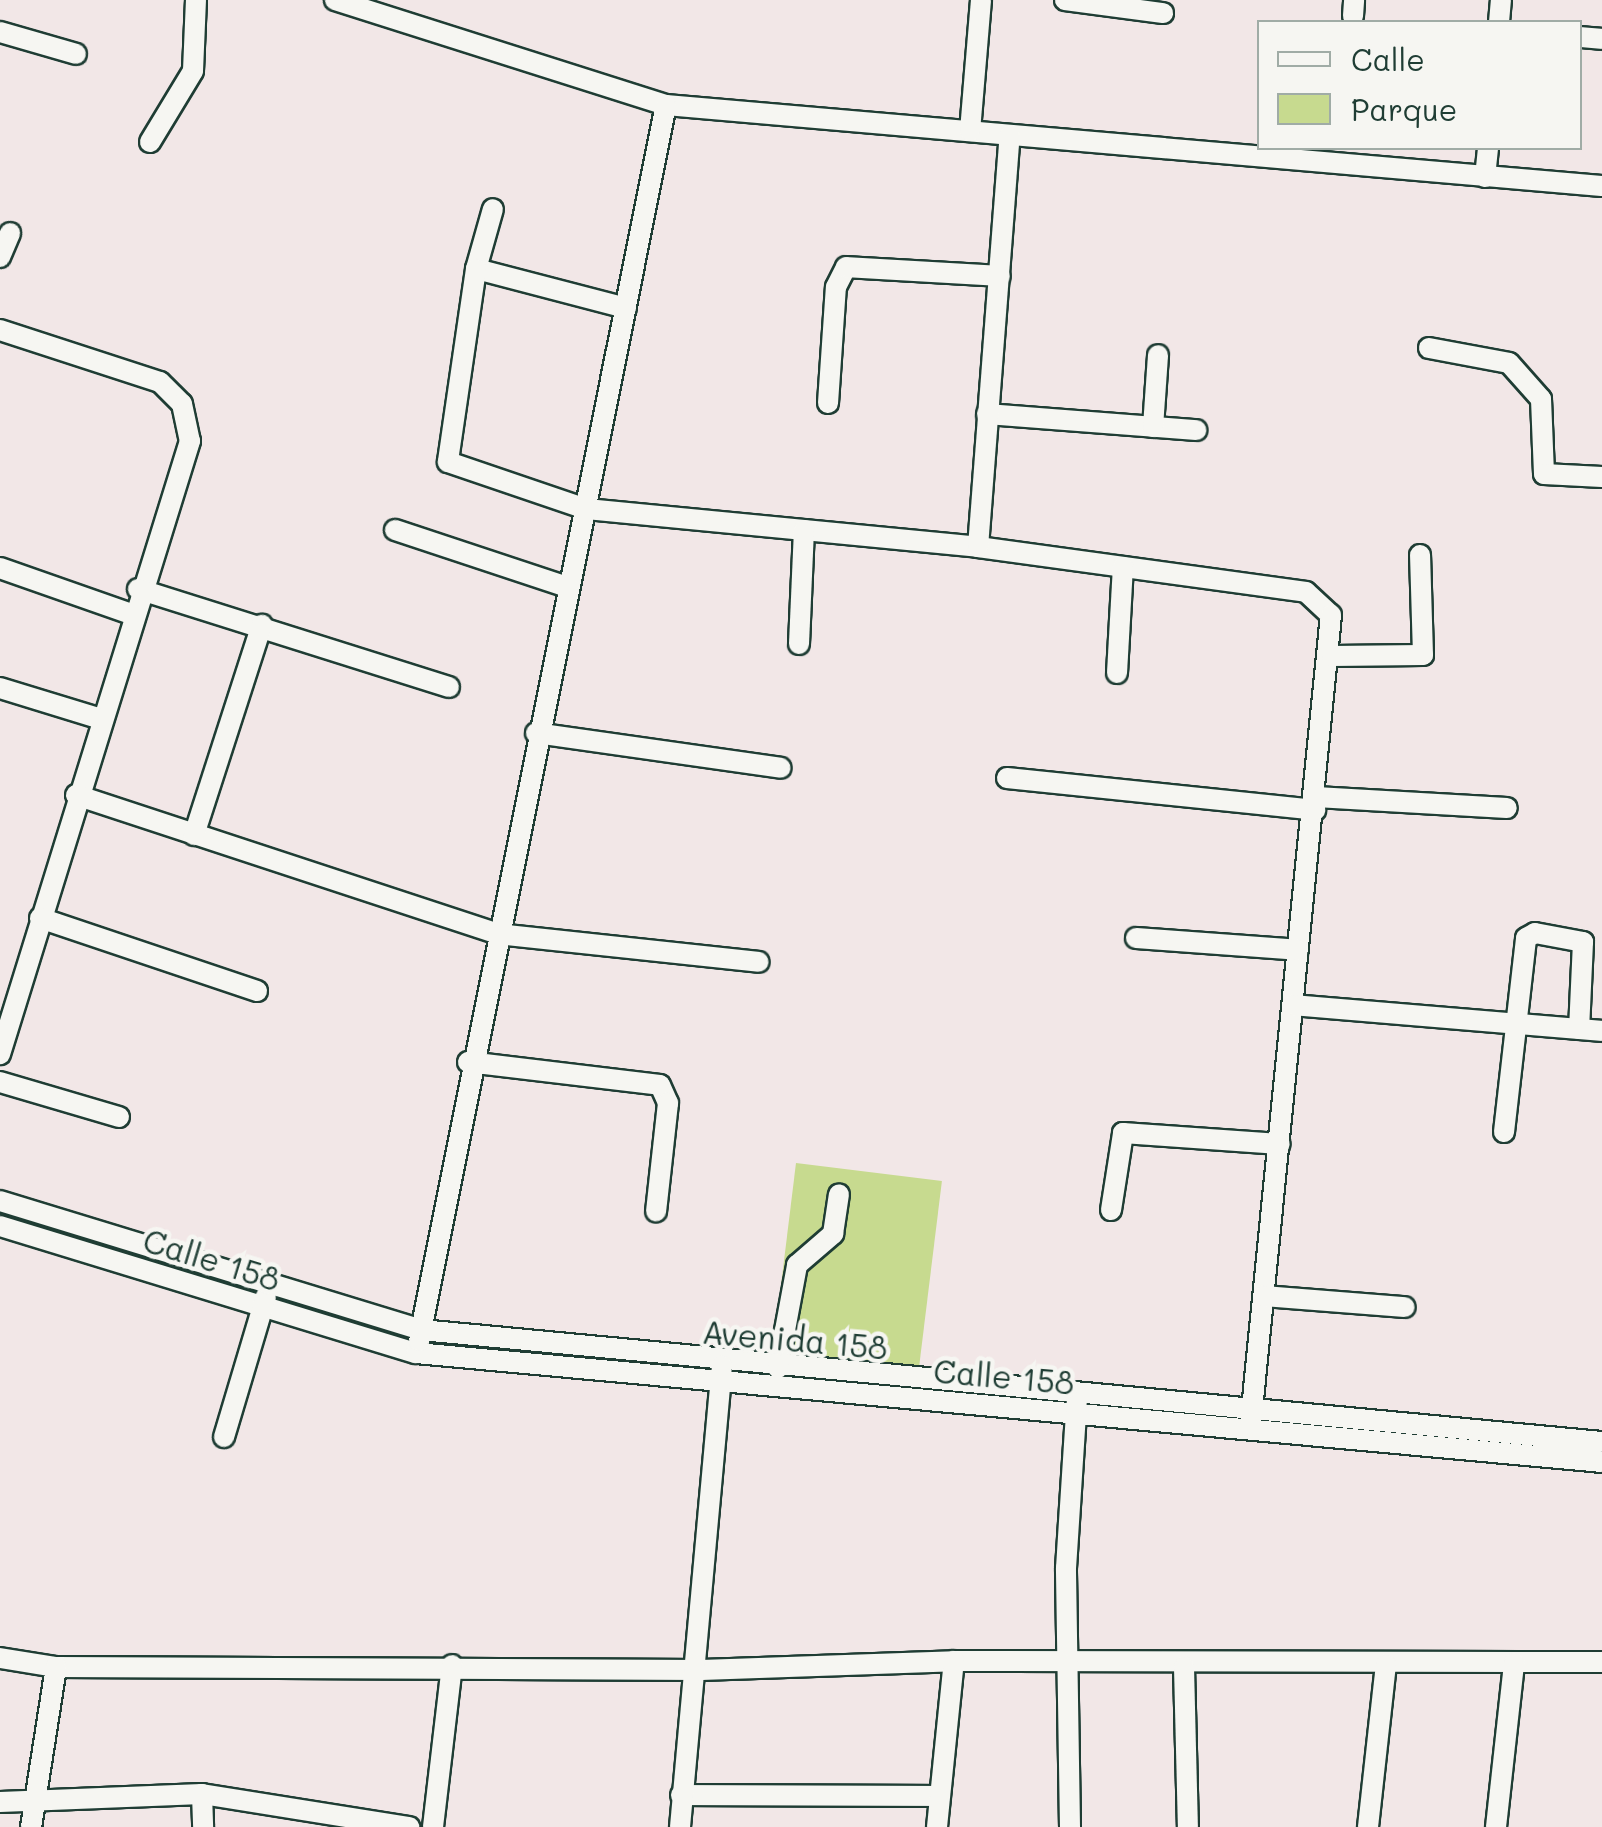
<!DOCTYPE html>
<html>
<head>
<meta charset="utf-8">
<style>
  body { margin:0 }
  #map { position:relative; width:1602px; height:1827px; overflow:hidden; background:#f2e7e7; font-family:Mali,sans-serif }
  div>[style] { position:absolute }
  [style*='--x'] { left:calc(var(--x)*1px); top:calc(var(--y)*1px); width:calc(var(--w)*1px); rotate:calc(var(--a)*1deg) }
  .green>* { inset:0; background:#c7da8f; transform-origin:0 0 }
  .roads { filter:drop-shadow(2px 0 #1f3d34) drop-shadow(-2px 0 #1f3d34) drop-shadow(0 2px #1f3d34) drop-shadow(0 -2px #1f3d34) }
  .minor>* { height:20px; margin:-10px; padding:0 10px; transform-origin:10px; border-radius:10px; background:#f6f6f2 }
  span { translate:-50% -50%; white-space:nowrap; text-align:center; line-height:1.15; -webkit-text-stroke:9px #f6f6f2; paint-order:stroke }
  .street-label { font-size:32px; color:#1f3d34 }
  .legend { position:absolute; left:1257px; top:20px; width:325px; height:130px; box-sizing:border-box; background:#f6f6f2; border:2px solid #a0aca6; margin:0; padding:12px 18px; list-style:none; font-size:30px; color:#1f3d34 }
  .legend li { display:flex; align-items:center; gap:20px; height:50px }
  .legend b { width:50px; border:2px solid #a0aca6 }
</style>
</head>
<body>
<div id="map">
  <div class="green">
    <i style="left:796px;top:1163px;width:147px;height:203px;rotate:7deg"></i>
  </div>
  <div class="roads">
    <div class="minor">
      <i style="--x:335;--y:0;--w:347;--a:17.6"></i>
      <i style="--x:666;--y:105;--w:939;--a:4.95"></i>
      <i style="--x:1065;--y:0;--w:99;--a:7.6"></i>
      <i style="--x:1353;--y:16;--w:16;--a:-86"></i>
      <i style="--x:1499;--y:22;--w:22;--a:-85"></i>
      <i style="--x:0;--y:32;--w:79;--a:16.1"></i>
      <i style="--x:1580;--y:37;--w:22;--a:5"></i>
      <i style="--x:970;--y:131;--w:131;--a:-85.2"></i>
      <i style="--x:150;--y:142;--w:83;--a:-58.8"></i>
      <i style="--x:193;--y:71;--w:71;--a:-87.6"></i>
      <i style="--x:1485;--y:177;--w:29;--a:-84"></i>
      <i style="--x:0;--y:257;--w:26;--a:-67"></i>
      <i style="--x:476;--y:269;--w:62;--a:-74.2"></i>
      <i style="--x:626;--y:308;--w:155;--a:-165.4"></i>
      <i style="--x:476;--y:269;--w:195;--a:98.3"></i>
      <i style="--x:448;--y:462;--w:146;--a:18.8"></i>
      <i style="--x:586;--y:509;--w:394;--a:5.5"></i>
      <i style="--x:978;--y:547;--w:331;--a:7.8"></i>
      <i style="--x:1306;--y:592;--w:34;--a:43"></i>
      <i style="--x:1331;--y:615;--w:818;--a:95.68"></i>
      <i style="--x:0;--y:330;--w:168;--a:18"></i>
      <i style="--x:160;--y:382;--w:31;--a:45"></i>
      <i style="--x:182;--y:404;--w:38;--a:78"></i>
      <i style="--x:190;--y:441;--w:642;--a:107.22"></i>
      <i style="--x:1429;--y:348;--w:81;--a:10.6"></i>
      <i style="--x:1509;--y:363;--w:48;--a:48.4"></i>
      <i style="--x:1541;--y:399;--w:75;--a:87.7"></i>
      <i style="--x:1544;--y:474;--w:58;--a:3"></i>
      <i style="--x:828;--y:403;--w:116;--a:-86.1"></i>
      <i style="--x:836;--y:287;--w:22;--a:-63"></i>
      <i style="--x:846;--y:267;--w:154;--a:3.3"></i>
      <i style="--x:987;--y:414;--w:210;--a:4.4"></i>
      <i style="--x:1153;--y:427;--w:72;--a:-86"></i>
      <i style="--x:395;--y:530;--w:181;--a:18.3"></i>
      <i style="--x:978;--y:547;--w:413;--a:-85.6"></i>
      <i style="--x:0;--y:568;--w:139;--a:19.3"></i>
      <i style="--x:138;--y:589;--w:326;--a:17.5"></i>
      <i style="--x:799;--y:644;--w:114;--a:-87.5"></i>
      <i style="--x:1332;--y:656;--w:91;--a:-0.6"></i>
      <i style="--x:1423;--y:655;--w:100;--a:-91.7"></i>
      <i style="--x:1117;--y:673;--w:106;--a:-86.8"></i>
      <i style="--x:0;--y:688;--w:102;--a:17"></i>
      <i style="--x:536;--y:733;--w:247;--a:8.1"></i>
      <i style="--x:1007;--y:778;--w:310;--a:5.9"></i>
      <i style="--x:76;--y:795;--w:444;--a:18.2"></i>
      <i style="--x:498;--y:934;--w:262;--a:6.1"></i>
      <i style="--x:1316;--y:797;--w:191;--a:3.3"></i>
      <i style="--x:194;--y:835;--w:221;--a:-72.1"></i>
      <i style="--x:40;--y:918;--w:229;--a:18.6"></i>
      <i style="--x:1136;--y:938;--w:162;--a:4.2"></i>
      <i style="--x:1293;--y:1005;--w:310;--a:4.8"></i>
      <i style="--x:468;--y:1062;--w:193;--a:6.8"></i>
      <i style="--x:660;--y:1085;--w:20;--a:66"></i>
      <i style="--x:668;--y:1103;--w:109;--a:96.3"></i>
      <i style="--x:0;--y:1082;--w:124;--a:16.4"></i>
      <i style="--x:1504;--y:1132;--w:195;--a:-83.5"></i>
      <i style="--x:1526;--y:938;--w:10;--a:-29"></i>
      <i style="--x:1535;--y:933;--w:49;--a:10.6"></i>
      <i style="--x:1583;--y:942;--w:87;--a:92.6"></i>
      <i style="--x:0;--y:1201;--w:440;--a:17"></i>
      <i style="--x:421;--y:1330;--w:1186;--a:5.42"></i>
      <i style="--x:1111;--y:1210;--w:78;--a:-81.1"></i>
      <i style="--x:1123;--y:1133;--w:157;--a:4"></i>
      <i style="--x:0;--y:1226;--w:435;--a:17"></i>
      <i style="--x:416;--y:1353;--w:1191;--a:5.25"></i>
      <i style="--x:1264;--y:1296;--w:141;--a:4.5"></i>
      <i style="--x:419;--y:1341;--w:1260;--a:-78.7"></i>
      <i style="--x:778;--y:1368;--w:105;--a:-79.5"></i>
      <i style="--x:797;--y:1265;--w:48;--a:-40.7"></i>
      <i style="--x:833;--y:1234;--w:40;--a:-81.5"></i>
      <i style="--x:224;--y:1437;--w:147;--a:-73.4"></i>
      <i style="--x:0;--y:1658;--w:57;--a:9.1"></i>
      <i style="--x:56;--y:1667;--w:645;--a:0.27"></i>
      <i style="--x:701;--y:1670;--w:253;--a:-2"></i>
      <i style="--x:954;--y:1661;--w:648;--a:0.09"></i>
      <i style="--x:1184;--y:1667;--w:160;--a:88.6"></i>
      <i style="--x:202;--y:1794;--w:33;--a:88"></i>
      <i style="--x:681;--y:1795;--w:257;--a:0.2"></i>
      <i style="--x:0;--y:1802;--w:202;--a:-2.3"></i>
      <i style="--x:202;--y:1794;--w:210;--a:9.1"></i>
      <i style="--x:31;--y:1827;--w:162;--a:-81.1"></i>
      <i style="--x:433;--y:1827;--w:163;--a:-83.3"></i>
      <i style="--x:680;--y:1827;--w:463;--a:-84.8"></i>
      <i style="--x:937;--y:1827;--w:167;--a:-84.2"></i>
      <i style="--x:1070;--y:1827;--w:259;--a:-90.9"></i>
      <i style="--x:1066;--y:1568;--w:168;--a:-86.3"></i>
      <i style="--x:1368;--y:1827;--w:163;--a:-83.7"></i>
      <i style="--x:1496;--y:1827;--w:165;--a:-83.7"></i>
    </div>
  </div>
  <div class="street-label">
    <span style="left:212px;top:1259px;rotate:17deg">Calle 158</span>
    <span style="left:795px;top:1339px;rotate:5deg">Avenida 158</span>
    <span style="left:1004px;top:1376px;rotate:5deg">Calle 158</span>
  </div>
  <ul class="legend">
  <li><b style="height:12px;background:#f6f6f2"></b>Calle</li>
  <li><b style="height:28px;background:#c7da8f"></b>Parque</li>
  </ul>
</div>
</body>
</html>
